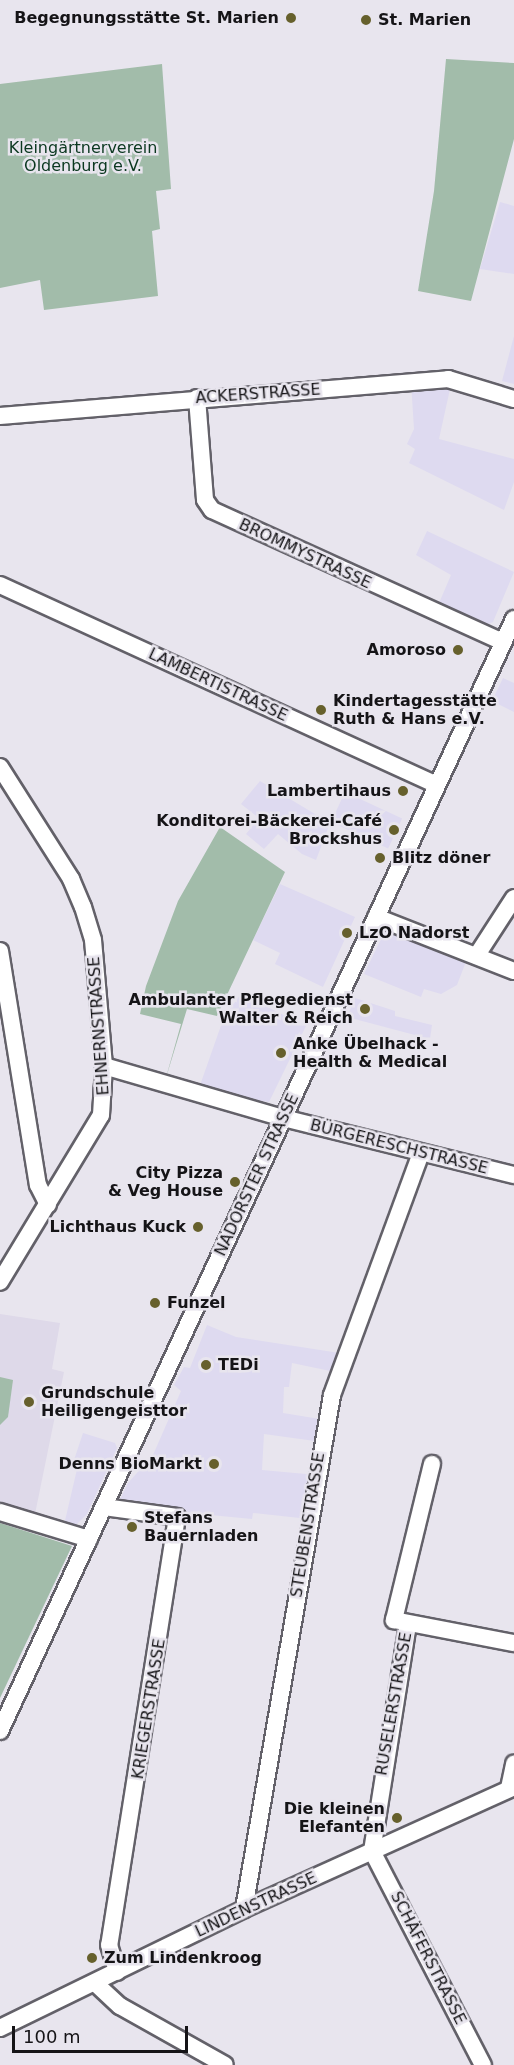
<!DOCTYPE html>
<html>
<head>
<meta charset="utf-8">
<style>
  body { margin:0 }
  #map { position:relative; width:514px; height:2065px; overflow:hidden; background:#e8e5ee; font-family:"DejaVu Sans",sans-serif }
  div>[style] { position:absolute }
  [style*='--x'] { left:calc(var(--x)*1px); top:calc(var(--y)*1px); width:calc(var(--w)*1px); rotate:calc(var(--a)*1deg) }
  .commercial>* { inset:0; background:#dedaf0; transform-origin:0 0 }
  .built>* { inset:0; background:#ded9e9 }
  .green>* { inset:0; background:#a2bcaa }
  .roads { filter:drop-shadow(2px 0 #636169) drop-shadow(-2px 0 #636169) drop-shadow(0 2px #636169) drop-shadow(0 -2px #636169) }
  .minor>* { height:16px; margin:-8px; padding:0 8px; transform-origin:8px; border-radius:8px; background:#fff }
  .dots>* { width:16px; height:16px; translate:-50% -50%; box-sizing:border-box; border:3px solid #e8e5ee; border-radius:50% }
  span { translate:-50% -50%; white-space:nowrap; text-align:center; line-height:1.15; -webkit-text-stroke:5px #e8e5ee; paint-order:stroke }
  .poi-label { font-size:16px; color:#151417; font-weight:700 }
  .right { translate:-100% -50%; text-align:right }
  .left { translate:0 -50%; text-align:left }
  .park-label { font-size:16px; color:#0b3820 }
  .street-label { font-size:16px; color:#151417 }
  .scale { position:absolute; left:12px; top:2026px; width:176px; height:27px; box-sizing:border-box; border:3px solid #151417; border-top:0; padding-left:8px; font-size:18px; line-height:21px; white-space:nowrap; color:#151417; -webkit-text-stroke:4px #e8e5ee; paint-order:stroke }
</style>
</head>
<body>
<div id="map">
  <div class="commercial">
    <i style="clip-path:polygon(500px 202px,514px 206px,514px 274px,480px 269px)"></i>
    <i style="clip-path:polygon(514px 336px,514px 384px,502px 381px)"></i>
    <i style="clip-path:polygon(452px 380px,439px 439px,514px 459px,514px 482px,504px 510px,409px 463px,415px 449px,407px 444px,414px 429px,411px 382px)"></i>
    <i style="clip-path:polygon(427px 531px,514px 572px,493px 622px,486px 625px,439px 603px,451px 575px,416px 555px)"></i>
    <i style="clip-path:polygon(503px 678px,514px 683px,514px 712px,492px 701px)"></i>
    <i style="clip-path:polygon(260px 781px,330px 823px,316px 860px,302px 854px,278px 834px,264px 849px,246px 834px,259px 818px,241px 804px)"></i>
    <i style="left:345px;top:792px;width:63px;height:33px;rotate:25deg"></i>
    <i style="clip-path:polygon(280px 884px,355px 917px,323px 987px,275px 964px,280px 953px,253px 940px)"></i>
    <i style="clip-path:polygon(387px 927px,467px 959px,457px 985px,441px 994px,424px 989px,421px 997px,364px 974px)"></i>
    <i style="clip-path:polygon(241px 994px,306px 1026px,269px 1102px,198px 1091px,224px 1017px)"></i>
    <i style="clip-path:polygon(355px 998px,395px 1011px,395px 1016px,432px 1025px,430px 1039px,347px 1017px)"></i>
    <i style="clip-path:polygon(207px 1325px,236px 1337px,346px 1354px,340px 1373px,292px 1363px,289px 1387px,284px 1387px,283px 1413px,326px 1420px,322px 1442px,264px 1434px,262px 1470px,317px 1475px,309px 1519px,253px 1513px,252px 1519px,117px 1506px,128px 1483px,153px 1455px,181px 1391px,174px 1385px,184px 1367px,190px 1368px)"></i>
    <i style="clip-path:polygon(83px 1433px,115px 1443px,117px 1448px,87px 1514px,77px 1524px,64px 1525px,78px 1465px,73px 1463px)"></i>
  </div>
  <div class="built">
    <i style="clip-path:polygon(0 1314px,60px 1323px,52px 1369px,64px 1372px,35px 1514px,0 1504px)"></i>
  </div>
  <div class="green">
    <i style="clip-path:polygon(446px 59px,514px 63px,514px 139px,471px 301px,418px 291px,434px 191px)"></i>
    <i style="clip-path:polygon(162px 64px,171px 189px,156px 191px,160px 229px,152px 231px,158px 296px,44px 310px,40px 280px,0 288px,0 84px)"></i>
    <i style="clip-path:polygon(220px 827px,285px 872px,217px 1016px,187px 1009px,165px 1081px,181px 1024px,140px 1014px,146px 986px,178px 901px)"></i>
    <i style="clip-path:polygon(0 1377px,13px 1380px,8px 1417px,0 1425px)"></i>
    <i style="clip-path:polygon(0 1523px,72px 1546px,0 1698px)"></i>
  </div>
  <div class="roads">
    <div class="minor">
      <i style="--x:197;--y:398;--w:102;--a:85.5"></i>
      <i style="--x:205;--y:500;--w:12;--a:55"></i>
      <i style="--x:212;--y:510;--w:320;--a:24.4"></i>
      <i style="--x:0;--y:416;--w:450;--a:-4.7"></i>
      <i style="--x:448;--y:379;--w:69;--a:16.9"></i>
      <i style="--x:0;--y:585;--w:480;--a:24.6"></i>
      <i style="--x:0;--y:767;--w:133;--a:57.6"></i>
      <i style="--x:71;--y:879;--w:30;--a:67"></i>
      <i style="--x:83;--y:907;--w:34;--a:73"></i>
      <i style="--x:93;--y:940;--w:126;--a:85"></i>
      <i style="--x:104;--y:1066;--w:49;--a:93.5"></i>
      <i style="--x:101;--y:1115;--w:195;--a:121.2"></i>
      <i style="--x:376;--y:917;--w:148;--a:21.4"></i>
      <i style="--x:0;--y:951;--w:237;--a:80.8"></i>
      <i style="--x:38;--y:1185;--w:22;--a:63"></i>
      <i style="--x:477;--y:955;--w:68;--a:-57"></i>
      <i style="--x:104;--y:1066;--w:186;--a:16.2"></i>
      <i style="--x:283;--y:1118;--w:238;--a:13.9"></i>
      <i style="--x:432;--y:1464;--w:161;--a:103.7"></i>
      <i style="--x:394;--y:1620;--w:122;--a:10.9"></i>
      <i style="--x:104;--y:1507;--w:74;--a:7.8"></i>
      <i style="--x:177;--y:1517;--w:433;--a:99"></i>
      <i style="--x:109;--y:1945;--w:28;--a:73"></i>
      <i style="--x:0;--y:1512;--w:93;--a:16.9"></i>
      <i style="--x:408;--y:1624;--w:230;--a:99"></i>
      <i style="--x:372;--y:1851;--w:241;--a:62.6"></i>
      <i style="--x:0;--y:1731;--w:1225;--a:-65.19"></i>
      <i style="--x:509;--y:1788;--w:25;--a:-78"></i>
      <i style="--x:244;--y:1909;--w:521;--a:-80.28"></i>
      <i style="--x:332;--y:1395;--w:258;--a:-69.8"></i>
      <i style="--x:95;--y:1983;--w:34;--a:43"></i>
      <i style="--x:120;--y:2006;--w:120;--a:29.3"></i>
      <i style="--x:0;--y:2028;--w:271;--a:-26"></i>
      <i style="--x:244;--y:1909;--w:296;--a:-24.3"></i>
    </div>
  </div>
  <div class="dots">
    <i style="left:291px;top:18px;background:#66602c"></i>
    <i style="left:366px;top:20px;background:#66602c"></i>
    <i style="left:458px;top:650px;background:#66602c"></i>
    <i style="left:321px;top:710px;background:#66602c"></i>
    <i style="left:403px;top:791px;background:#66602c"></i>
    <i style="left:394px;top:830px;background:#66602c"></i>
    <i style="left:380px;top:858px;background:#66602c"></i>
    <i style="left:347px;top:933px;background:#66602c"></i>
    <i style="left:365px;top:1009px;background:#66602c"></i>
    <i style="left:281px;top:1053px;background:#66602c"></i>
    <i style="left:235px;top:1182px;background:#66602c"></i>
    <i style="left:198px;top:1227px;background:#66602c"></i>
    <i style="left:155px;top:1303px;background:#66602c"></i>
    <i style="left:206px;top:1365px;background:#66602c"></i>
    <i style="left:29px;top:1402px;background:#66602c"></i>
    <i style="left:214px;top:1464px;background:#66602c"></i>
    <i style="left:132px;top:1527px;background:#66602c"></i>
    <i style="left:397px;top:1818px;background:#66602c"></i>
    <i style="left:92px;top:1958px;background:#66602c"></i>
  </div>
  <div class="poi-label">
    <span class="right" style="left:279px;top:18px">Begegnungsstätte St. Marien</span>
    <span class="left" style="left:378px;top:20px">St. Marien</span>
    <span class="right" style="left:446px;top:650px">Amoroso</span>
    <span class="left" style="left:333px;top:710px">Kindertagesstätte<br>Ruth &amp; Hans e.V.</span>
    <span class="right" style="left:391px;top:791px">Lambertihaus</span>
    <span class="right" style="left:382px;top:830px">Konditorei-Bäckerei-Café<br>Brockshus</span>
    <span class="left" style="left:392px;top:858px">Blitz döner</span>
    <span class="left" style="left:359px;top:933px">LzO Nadorst</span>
    <span class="right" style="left:353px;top:1009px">Ambulanter Pflegedienst<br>Walter &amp; Reich</span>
    <span class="left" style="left:293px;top:1053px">Anke Übelhack -<br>Health &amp; Medical</span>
    <span class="right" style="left:223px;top:1182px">City Pizza<br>&amp; Veg House</span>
    <span class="right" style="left:186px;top:1227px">Lichthaus Kuck</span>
    <span class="left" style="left:167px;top:1303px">Funzel</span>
    <span class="left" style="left:218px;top:1365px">TEDi</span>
    <span class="left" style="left:41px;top:1402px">Grundschule<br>Heiligengeisttor</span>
    <span class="right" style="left:202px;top:1464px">Denns BioMarkt</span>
    <span class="left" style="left:144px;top:1527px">Stefans<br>Bauernladen</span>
    <span class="right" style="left:385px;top:1818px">Die kleinen<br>Elefanten</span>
    <span class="left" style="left:104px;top:1958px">Zum Lindenkroog</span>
  </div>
  <div class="park-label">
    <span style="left:83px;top:157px">Kleingärtnerverein<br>Oldenburg e.V.</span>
  </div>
  <div class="street-label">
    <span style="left:258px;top:394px;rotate:-4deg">ACKERSTRASSE</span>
    <span style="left:305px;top:554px;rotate:25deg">BROMMYSTRASSE</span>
    <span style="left:218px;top:685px;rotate:25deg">LAMBERTISTRASSE</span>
    <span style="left:99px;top:1026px;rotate:-94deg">EHNERNSTRASSE</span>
    <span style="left:399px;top:1147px;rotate:14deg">BÜRGERESCHSTRASSE</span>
    <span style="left:257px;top:1175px;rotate:-65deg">NADORSTER STRASSE</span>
    <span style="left:308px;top:1525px;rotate:-81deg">STEUBENSTRASSE</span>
    <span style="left:394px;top:1704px;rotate:-80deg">RUSELERSTRASSE</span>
    <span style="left:149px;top:1709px;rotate:-81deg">KRIEGERSTRASSE</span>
    <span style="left:256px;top:1905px;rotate:-25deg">LINDENSTRASSE</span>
    <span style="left:428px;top:1958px;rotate:63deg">SCHÄFERSTRASSE</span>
  </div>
  <div class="scale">100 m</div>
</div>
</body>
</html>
